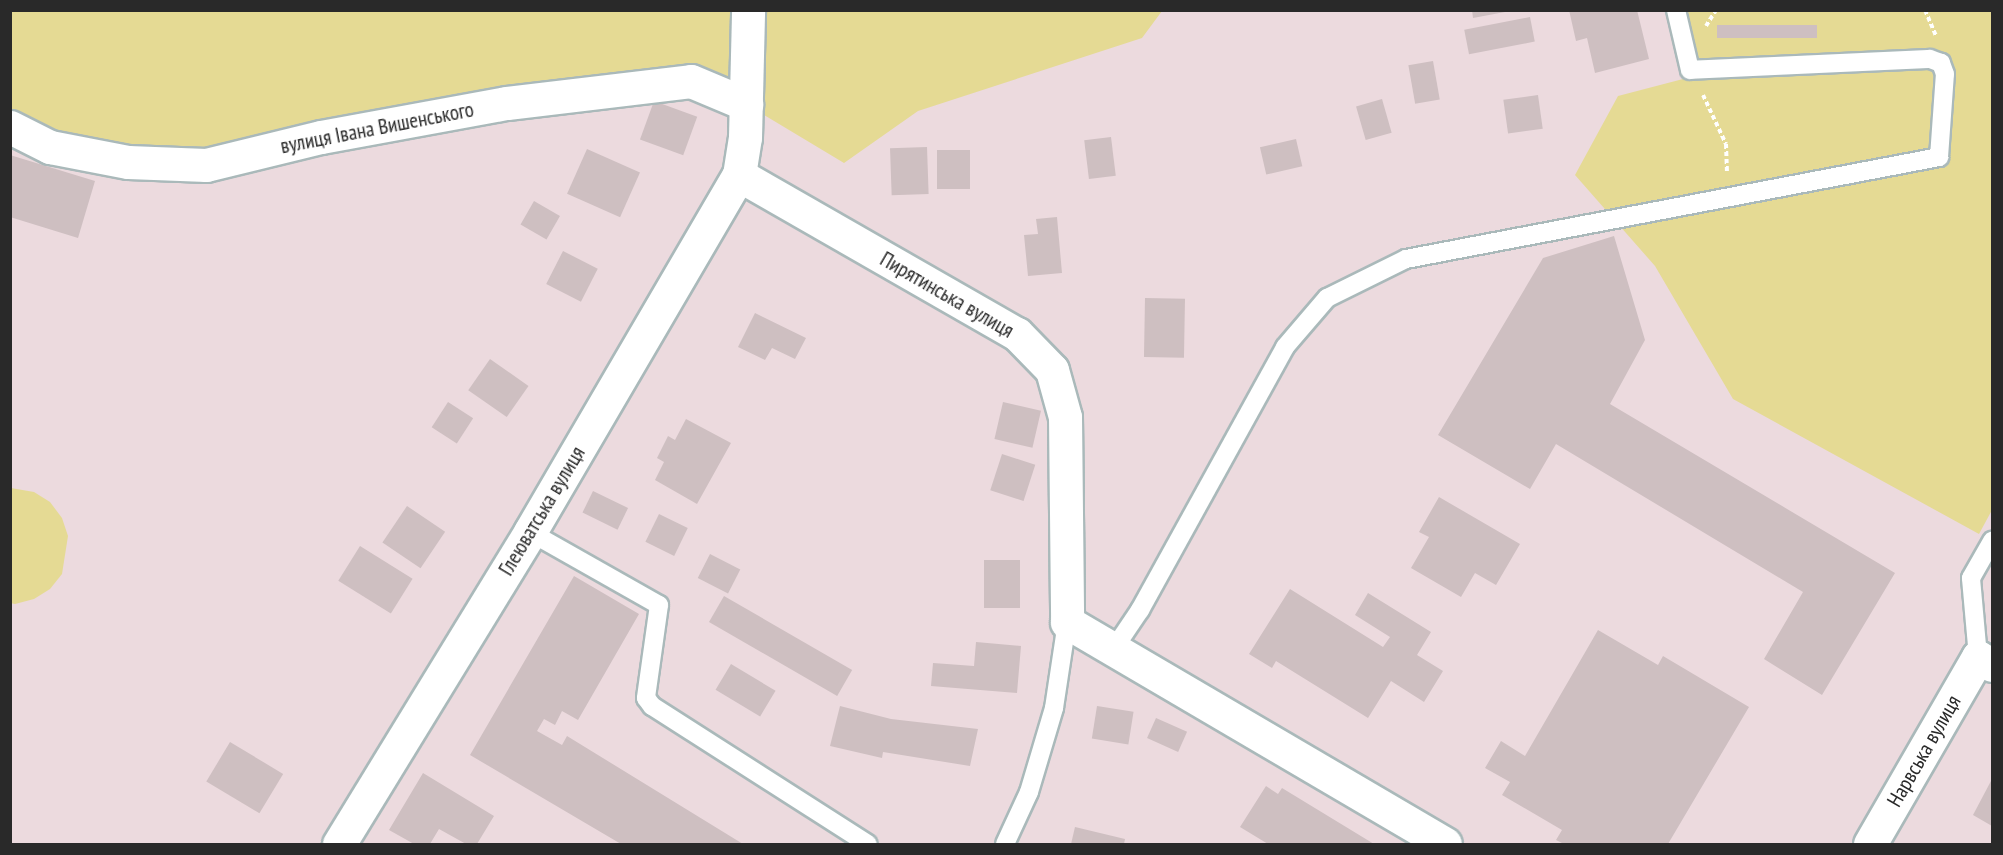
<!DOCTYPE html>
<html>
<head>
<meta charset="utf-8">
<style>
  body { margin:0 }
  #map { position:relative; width:2003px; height:855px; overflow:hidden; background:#ecdade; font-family:"PT Sans Narrow",sans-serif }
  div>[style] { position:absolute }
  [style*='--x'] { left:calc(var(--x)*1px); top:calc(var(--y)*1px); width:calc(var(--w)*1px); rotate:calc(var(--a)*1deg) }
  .green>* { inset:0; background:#e5da94 }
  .building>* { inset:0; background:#cebfc1; transform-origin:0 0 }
  .path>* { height:4px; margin-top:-2px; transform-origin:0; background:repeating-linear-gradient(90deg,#fff 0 4.5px,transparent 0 7.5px) }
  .roads { filter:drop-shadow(2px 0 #aab9ba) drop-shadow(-2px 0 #aab9ba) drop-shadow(0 2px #aab9ba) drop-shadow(0 -2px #aab9ba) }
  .lane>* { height:18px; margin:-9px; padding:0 9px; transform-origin:9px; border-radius:9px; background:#fff }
  .street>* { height:33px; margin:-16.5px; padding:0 16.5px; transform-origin:16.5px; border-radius:16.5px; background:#fff }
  span { translate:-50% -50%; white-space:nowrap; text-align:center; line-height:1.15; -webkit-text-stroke:4.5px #fff; paint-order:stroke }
  .street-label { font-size:21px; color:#292929 }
  .frame { position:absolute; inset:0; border:12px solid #292929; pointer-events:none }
</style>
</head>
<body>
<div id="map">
  <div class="green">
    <i style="clip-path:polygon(10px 11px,1162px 11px,1142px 38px,918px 111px,844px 163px,746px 104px,691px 81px,206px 165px,11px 127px)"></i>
    <i style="clip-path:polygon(1665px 11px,1992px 11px,1992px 510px,1979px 534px,1733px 399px,1655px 266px,1575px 175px,1618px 96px,1683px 79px)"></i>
    <i style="clip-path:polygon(11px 488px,34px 492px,50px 502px,62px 518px,68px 536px,62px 574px,50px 589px,34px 599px,15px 604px,10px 603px)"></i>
  </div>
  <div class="building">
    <i style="clip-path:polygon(1472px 10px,1505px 10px,1505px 12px,1473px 18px)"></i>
    <i style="clip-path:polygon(1569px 10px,1637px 10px,1649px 59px,1595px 73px,1587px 38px,1576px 41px)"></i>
    <i style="left:1530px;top:17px;width:25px;height:67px;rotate:79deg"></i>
    <i style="left:1817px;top:25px;width:13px;height:100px;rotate:90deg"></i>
    <i style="left:1433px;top:61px;width:39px;height:25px;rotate:80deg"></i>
    <i style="left:1538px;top:95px;width:34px;height:35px;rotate:82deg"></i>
    <i style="left:1382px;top:99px;width:35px;height:27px;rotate:74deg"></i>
    <i style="left:654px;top:101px;width:46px;height:41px;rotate:20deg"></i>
    <i style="left:1111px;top:137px;width:39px;height:27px;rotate:83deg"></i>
    <i style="left:1296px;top:139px;width:28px;height:37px;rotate:77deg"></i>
    <i style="left:927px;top:147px;width:47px;height:37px;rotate:88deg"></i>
    <i style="left:587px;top:149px;width:58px;height:49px;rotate:24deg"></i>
    <i style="left:970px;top:150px;width:39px;height:33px;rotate:90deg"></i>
    <i style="clip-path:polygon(10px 155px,95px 181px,78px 238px,10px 217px)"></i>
    <i style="left:534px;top:201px;width:30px;height:27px;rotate:30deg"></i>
    <i style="clip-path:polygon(1057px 217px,1062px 273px,1028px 276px,1024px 235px,1038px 234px,1036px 219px)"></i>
    <i style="clip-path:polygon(1614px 236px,1645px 340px,1610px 404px,1895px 573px,1822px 695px,1764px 659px,1803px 592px,1556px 444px,1530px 489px,1438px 435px,1543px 258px)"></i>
    <i style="left:563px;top:251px;width:39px;height:37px;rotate:27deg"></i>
    <i style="left:1145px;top:298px;width:40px;height:59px;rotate:1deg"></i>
    <i style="clip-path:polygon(755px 313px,806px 338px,795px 359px,772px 348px,765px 360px,738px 347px)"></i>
    <i style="left:490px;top:359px;width:47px;height:38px;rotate:35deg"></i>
    <i style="left:448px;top:402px;width:30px;height:30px;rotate:33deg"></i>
    <i style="left:1003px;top:402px;width:39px;height:38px;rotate:13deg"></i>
    <i style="clip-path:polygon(686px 419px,731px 443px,697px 504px,655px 480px,664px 462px,657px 458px,668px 436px,675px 440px)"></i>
    <i style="left:1002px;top:454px;width:35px;height:38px;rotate:18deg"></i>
    <i style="left:593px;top:491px;width:39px;height:24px;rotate:26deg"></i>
    <i style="clip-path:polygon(1439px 497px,1520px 544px,1496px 585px,1475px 573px,1461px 597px,1411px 568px,1429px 537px,1419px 532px)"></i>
    <i style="left:407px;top:506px;width:46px;height:44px;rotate:34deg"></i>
    <i style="left:659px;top:514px;width:32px;height:31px;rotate:26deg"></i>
    <i style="left:360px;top:546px;width:62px;height:41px;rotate:32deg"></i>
    <i style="left:710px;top:554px;width:34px;height:27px;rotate:27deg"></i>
    <i style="left:984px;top:560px;width:36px;height:48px"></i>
    <i style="clip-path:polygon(574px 576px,639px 614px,578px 720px,562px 711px,555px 725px,544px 719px,537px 731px,562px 745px,567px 736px,743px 844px,621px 844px,470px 755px)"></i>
    <i style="clip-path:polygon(1290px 589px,1383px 647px,1390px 637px,1355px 615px,1368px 593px,1431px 632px,1417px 655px,1443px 671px,1424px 702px,1391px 681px,1368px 718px,1276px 661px,1272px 668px,1249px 654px)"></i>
    <i style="left:724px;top:596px;width:148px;height:30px;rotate:30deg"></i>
    <i style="clip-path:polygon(1598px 630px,1658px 665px,1663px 656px,1749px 707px,1668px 844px,1564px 844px,1556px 840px,1562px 830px,1502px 795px,1510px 782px,1485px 768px,1501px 741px,1525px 756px)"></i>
    <i style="clip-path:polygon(976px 642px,1021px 646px,1017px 693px,931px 686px,933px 663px,974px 666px)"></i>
    <i style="left:731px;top:664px;width:52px;height:30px;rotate:31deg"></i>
    <i style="clip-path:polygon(840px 706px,891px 719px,978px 729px,970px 766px,883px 752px,882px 758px,830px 746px)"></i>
    <i style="left:1097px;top:706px;width:37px;height:33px;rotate:9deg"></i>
    <i style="left:1156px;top:718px;width:34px;height:22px;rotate:24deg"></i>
    <i style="left:230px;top:742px;width:62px;height:46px;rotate:31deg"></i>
    <i style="clip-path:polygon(423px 773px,494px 816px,477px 844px,466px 844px,439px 829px,430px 844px,414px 844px,389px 830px)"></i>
    <i style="clip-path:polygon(1992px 779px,1992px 826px,1973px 815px)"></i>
    <i style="clip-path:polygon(1266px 786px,1278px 794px,1282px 788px,1374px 844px,1268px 844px,1240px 827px)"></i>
    <i style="clip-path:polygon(1075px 827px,1125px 839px,1124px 844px,1071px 844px)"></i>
  </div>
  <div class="path">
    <i style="--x:1925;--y:10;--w:28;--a:67"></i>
    <i style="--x:1706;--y:26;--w:19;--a:-58"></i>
    <i style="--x:1703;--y:95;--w:54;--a:64.9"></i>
    <i style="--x:1726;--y:144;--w:28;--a:88"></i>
  </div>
  <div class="roads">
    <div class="lane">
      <i style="--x:530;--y:532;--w:148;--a:29.5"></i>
      <i style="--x:659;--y:605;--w:94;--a:98"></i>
      <i style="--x:646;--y:698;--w:10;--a:53"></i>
      <i style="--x:652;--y:706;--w:256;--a:32.6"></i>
      <i style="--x:1115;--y:647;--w:45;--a:-56"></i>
      <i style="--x:1140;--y:610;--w:300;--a:-61.1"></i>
      <i style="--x:1285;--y:347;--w:65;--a:-49.4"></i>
      <i style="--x:1327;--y:298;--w:88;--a:-26.3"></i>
      <i style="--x:1406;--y:259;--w:543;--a:-10.83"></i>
      <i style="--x:1939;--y:157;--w:83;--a:-85.9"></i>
      <i style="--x:1945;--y:74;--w:12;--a:-110"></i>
      <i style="--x:1941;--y:63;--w:12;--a:-160"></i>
      <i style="--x:1930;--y:59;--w:240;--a:177.4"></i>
      <i style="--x:1690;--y:70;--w:62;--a:-103.1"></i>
      <i style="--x:1978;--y:657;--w:79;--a:-95.1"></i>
      <i style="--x:1971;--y:578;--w:43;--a:-60.4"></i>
      <i style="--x:1005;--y:844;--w:57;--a:-65.2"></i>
      <i style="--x:1029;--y:792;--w:88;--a:-73.4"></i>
      <i style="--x:1054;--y:708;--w:87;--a:-81.4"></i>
    </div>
    <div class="street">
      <i style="--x:10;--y:127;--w:45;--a:26.6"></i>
      <i style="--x:50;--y:147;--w:79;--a:10.9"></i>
      <i style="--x:128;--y:162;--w:78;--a:2.2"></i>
      <i style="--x:206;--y:165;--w:118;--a:-13.7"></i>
      <i style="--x:321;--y:137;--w:189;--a:-10.4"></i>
      <i style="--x:507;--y:103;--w:185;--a:-6.8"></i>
      <i style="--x:691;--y:81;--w:60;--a:22.7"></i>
      <i style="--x:739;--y:175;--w:320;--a:29.8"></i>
      <i style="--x:1017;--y:334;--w:50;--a:45.8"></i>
      <i style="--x:1052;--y:370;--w:49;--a:74.5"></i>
      <i style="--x:1065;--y:417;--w:205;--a:89.4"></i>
      <i style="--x:1067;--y:622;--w:438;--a:30.4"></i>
      <i style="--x:339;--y:844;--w:366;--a:-58.5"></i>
      <i style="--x:530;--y:532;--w:414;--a:-59.7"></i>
      <i style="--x:739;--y:175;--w:38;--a:-81"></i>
      <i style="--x:745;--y:137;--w:127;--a:-88.6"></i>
      <i style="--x:1870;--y:844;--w:216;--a:-60"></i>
      <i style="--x:1978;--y:657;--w:16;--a:30"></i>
    </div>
  </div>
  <div class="street-label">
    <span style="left:377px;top:128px;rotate:-11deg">вулиця Івана Вишенського</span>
    <span style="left:947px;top:295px;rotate:30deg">Пирятинська вулиця</span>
    <span style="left:542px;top:511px;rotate:-59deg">Глеюватська вулиця</span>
    <span style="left:1924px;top:751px;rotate:-60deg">Нарвська вулиця</span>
  </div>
  <div class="frame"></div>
</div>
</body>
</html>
